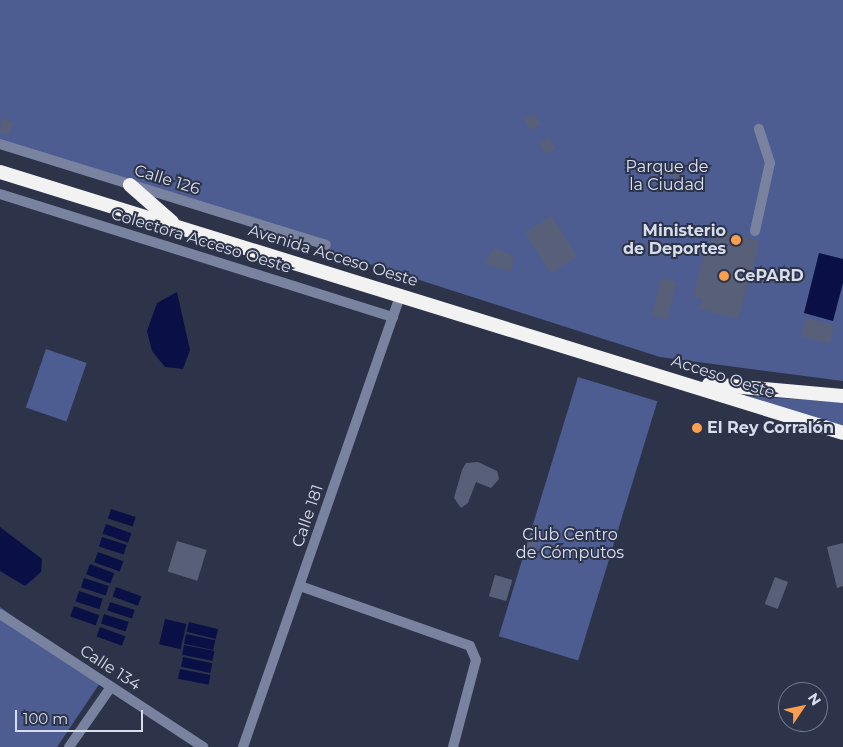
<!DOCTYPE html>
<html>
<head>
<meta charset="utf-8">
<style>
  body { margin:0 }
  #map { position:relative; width:843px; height:747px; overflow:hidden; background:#2d344a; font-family:Montserrat,sans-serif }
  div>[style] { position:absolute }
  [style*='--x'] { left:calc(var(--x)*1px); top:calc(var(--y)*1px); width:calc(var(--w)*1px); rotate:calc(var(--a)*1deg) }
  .green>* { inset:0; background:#4d5c91; transform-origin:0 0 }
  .water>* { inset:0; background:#0a1045; transform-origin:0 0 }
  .building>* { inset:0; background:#586079; transform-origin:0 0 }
  .minor>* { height:10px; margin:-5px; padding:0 5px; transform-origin:5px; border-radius:5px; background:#7983a0 }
  .highway>* { height:14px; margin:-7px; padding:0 7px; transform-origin:7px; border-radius:7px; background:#f2f2f2 }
  .dots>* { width:14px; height:14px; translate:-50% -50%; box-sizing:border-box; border:2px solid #2d344a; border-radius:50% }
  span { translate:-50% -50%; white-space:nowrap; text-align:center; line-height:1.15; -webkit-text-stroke:4px #2d344a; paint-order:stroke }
  .park-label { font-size:16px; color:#dbe2f4 }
  .street-label { font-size:16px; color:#d8ddec }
  .poi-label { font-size:16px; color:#d8ddec; font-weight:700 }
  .right { translate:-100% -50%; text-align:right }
  .left { translate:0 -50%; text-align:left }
  .north { position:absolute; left:778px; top:682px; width:50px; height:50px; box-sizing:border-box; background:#2d344a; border:1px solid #71788b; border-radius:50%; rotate:56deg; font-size:14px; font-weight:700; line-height:20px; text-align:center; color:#d8ddec }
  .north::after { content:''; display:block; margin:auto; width:18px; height:22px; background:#f99f4d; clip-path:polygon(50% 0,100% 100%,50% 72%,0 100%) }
  .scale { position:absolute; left:15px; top:710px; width:128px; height:22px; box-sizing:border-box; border:2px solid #d8ddec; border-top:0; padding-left:6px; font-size:15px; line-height:18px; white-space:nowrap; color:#d8ddec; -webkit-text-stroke:4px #2d344a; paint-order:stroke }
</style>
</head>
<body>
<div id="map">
  <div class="green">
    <i style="clip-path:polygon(0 0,843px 0,843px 381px,660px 357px,0 146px)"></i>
    <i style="left:46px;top:349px;width:43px;height:62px;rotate:19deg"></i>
    <i style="left:578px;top:377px;width:83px;height:271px;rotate:17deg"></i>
    <i style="clip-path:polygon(732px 395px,843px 402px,843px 427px)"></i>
    <i style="clip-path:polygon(0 607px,102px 680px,57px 747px,0 747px)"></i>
  </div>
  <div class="water">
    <i style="clip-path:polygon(819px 253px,843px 259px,843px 283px,833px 321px,804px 313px)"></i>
    <i style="clip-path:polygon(177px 292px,190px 350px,183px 369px,165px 367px,152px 351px,147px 331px,157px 303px)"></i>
    <i style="left:111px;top:509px;width:26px;height:10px;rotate:18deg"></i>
    <i style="left:106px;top:524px;width:27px;height:10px;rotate:20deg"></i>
    <i style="clip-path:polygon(0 527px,42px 559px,41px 572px,25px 586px,0 571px)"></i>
    <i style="left:102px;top:537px;width:26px;height:10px;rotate:18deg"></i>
    <i style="left:98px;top:552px;width:27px;height:11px;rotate:20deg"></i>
    <i style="left:90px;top:564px;width:26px;height:11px;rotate:21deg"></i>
    <i style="left:84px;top:578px;width:26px;height:10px;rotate:18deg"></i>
    <i style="left:116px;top:587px;width:27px;height:10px;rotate:20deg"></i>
    <i style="left:79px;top:591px;width:25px;height:11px;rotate:18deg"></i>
    <i style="left:110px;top:602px;width:26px;height:9px;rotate:18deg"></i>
    <i style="left:74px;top:606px;width:27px;height:11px;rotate:20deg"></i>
    <i style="left:104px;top:614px;width:26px;height:10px;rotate:18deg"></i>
    <i style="left:165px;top:619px;width:22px;height:26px;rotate:13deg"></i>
    <i style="left:189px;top:622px;width:30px;height:10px;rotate:14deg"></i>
    <i style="left:100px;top:627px;width:27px;height:10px;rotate:20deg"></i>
    <i style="left:186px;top:634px;width:30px;height:10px;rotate:12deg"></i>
    <i style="left:184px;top:645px;width:31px;height:10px;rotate:11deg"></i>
    <i style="left:183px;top:657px;width:30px;height:10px;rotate:12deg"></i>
    <i style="left:180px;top:669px;width:31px;height:10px;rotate:11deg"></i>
  </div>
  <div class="building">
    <i style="left:534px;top:113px;width:13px;height:12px;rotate:58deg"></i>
    <i style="clip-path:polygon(2px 118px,14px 123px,8px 135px,0 132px)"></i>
    <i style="left:549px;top:137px;width:13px;height:12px;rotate:58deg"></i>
    <i style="left:668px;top:164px;width:14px;height:11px;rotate:17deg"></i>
    <i style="left:551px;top:216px;width:48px;height:31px;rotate:57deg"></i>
    <i style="clip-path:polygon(715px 229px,760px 241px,738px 319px,699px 309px,702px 299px,693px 296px,707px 241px,711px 243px)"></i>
    <i style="clip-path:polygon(494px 248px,514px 256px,511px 272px,485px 264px)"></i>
    <i style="left:661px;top:278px;width:16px;height:39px;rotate:14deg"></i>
    <i style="left:806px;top:318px;width:29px;height:19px;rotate:14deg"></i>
    <i style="clip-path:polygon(478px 462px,497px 471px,499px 479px,491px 488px,476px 482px,468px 503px,461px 508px,454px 498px,462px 470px,466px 463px)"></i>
    <i style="left:534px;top:523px;width:9px;height:34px;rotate:18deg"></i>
    <i style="left:177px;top:541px;width:31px;height:32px;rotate:17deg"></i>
    <i style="clip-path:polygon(843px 543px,843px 586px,837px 588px,827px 547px)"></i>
    <i style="left:495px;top:575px;width:18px;height:22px;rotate:16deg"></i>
    <i style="left:775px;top:577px;width:14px;height:29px;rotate:21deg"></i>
  </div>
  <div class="minor">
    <i style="--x:0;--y:144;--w:341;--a:17.2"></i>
    <i style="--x:0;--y:194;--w:412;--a:17.4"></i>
    <i style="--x:755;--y:231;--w:70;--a:-77.6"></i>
    <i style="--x:770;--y:163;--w:36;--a:-108"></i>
    <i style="--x:300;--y:586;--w:180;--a:19.4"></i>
    <i style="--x:470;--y:646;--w:15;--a:67"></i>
    <i style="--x:476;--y:660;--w:90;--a:104.8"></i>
    <i style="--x:0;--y:614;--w:243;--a:33.2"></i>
    <i style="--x:69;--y:747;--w:73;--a:-55"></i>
    <i style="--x:243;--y:747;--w:478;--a:-70.8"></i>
  </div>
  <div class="highway">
    <i style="--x:0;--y:172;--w:882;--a:17.2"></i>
    <i style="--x:130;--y:185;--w:56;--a:41.4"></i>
    <i style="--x:709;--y:384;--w:135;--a:5.1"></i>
  </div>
  <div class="dots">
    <i style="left:736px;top:240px;background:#f99f4d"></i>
    <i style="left:724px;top:276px;background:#f99f4d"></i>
    <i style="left:697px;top:428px;background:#f99f4d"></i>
  </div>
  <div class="park-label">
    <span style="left:667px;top:176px">Parque de<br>la Ciudad</span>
    <span style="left:570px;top:544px">Club Centro<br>de Cómputos</span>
  </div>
  <div class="street-label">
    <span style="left:167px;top:180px;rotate:17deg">Calle 126</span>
    <span style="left:201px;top:241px;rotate:17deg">Colectora Acceso Oeste</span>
    <span style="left:333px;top:256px;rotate:17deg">Avenida Acceso Oeste</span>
    <span style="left:723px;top:377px;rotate:18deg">Acceso Oeste</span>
    <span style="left:308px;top:516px;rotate:-71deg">Calle 181</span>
    <span style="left:110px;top:668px;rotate:33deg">Calle 134</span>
  </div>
  <div class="poi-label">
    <span class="right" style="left:726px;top:240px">Ministerio<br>de Deportes</span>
    <span class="left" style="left:734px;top:276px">CePARD</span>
    <span class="left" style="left:707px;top:428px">El Rey Corralón</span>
  </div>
  <div class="north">N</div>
  <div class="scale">100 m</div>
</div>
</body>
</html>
